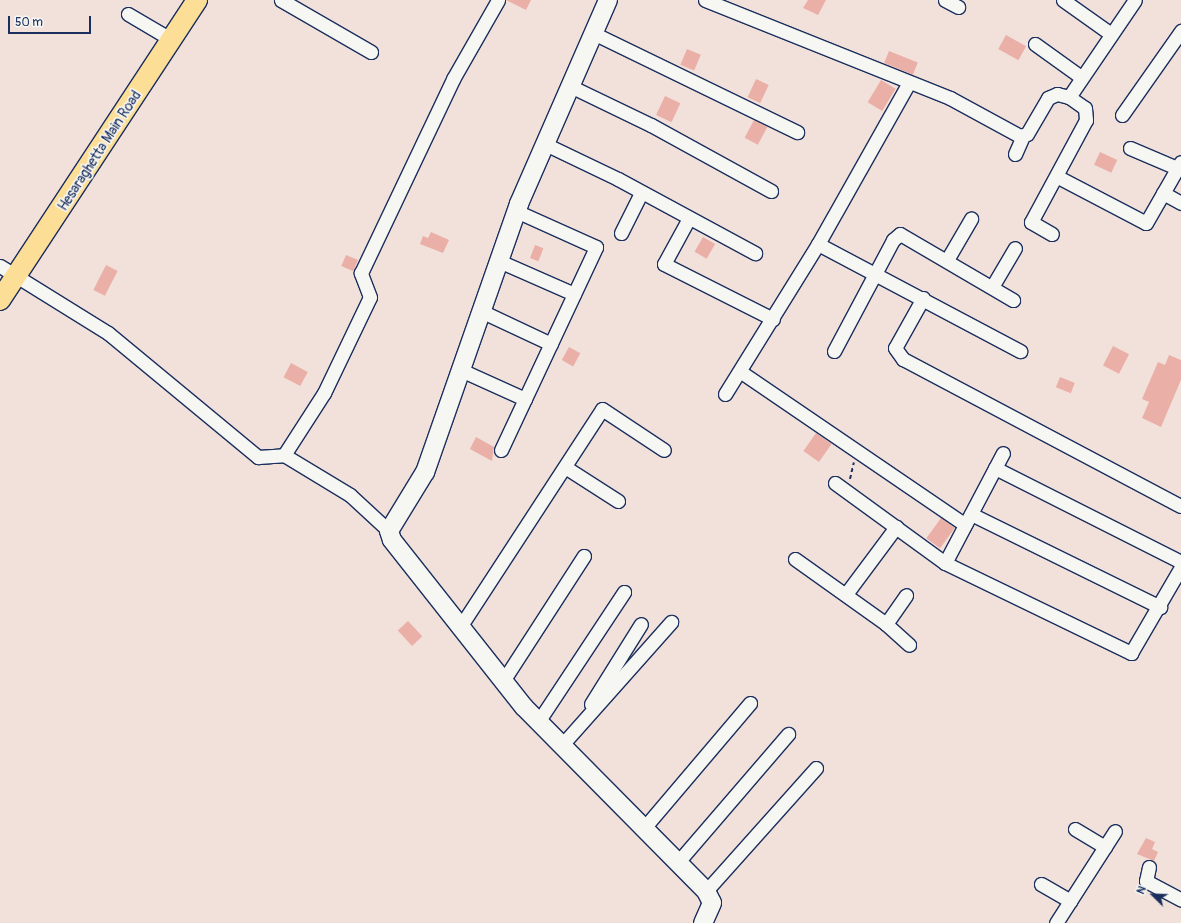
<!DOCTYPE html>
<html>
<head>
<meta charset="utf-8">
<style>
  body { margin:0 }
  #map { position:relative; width:1181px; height:923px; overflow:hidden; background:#f2e1db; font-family:Pangolin,sans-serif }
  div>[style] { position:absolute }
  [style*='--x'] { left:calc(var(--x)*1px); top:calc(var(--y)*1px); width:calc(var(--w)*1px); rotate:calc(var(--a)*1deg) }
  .building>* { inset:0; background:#eaafa6; transform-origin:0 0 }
  .path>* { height:2px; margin-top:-1px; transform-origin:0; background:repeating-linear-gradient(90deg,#1b2f5e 0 4px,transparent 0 7px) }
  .roads { filter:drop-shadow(1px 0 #1b2f5e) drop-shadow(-1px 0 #1b2f5e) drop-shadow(0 1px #1b2f5e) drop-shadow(0 -1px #1b2f5e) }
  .street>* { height:13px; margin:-6.5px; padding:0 6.5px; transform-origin:6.5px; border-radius:6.5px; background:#f6f6f2 }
  .secondary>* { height:18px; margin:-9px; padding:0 9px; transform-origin:9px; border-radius:9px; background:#f6f6f2 }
  .primary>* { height:20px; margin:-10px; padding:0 10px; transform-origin:10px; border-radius:10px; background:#fcde96 }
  span { translate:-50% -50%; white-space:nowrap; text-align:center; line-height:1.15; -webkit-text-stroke:3.5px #f6f6f2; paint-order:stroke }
  .street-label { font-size:14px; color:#1b2f5e }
  .north { position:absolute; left:1133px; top:875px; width:40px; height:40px; -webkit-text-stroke:3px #f6f6f2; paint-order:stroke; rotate:293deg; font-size:11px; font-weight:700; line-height:16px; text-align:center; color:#1b2f5e }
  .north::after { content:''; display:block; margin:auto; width:14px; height:18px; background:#1b2f5e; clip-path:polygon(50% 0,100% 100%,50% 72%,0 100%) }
  .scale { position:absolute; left:8px; top:16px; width:83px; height:18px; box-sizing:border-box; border:2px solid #1b2f5e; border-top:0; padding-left:5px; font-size:12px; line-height:14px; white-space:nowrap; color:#1b2f5e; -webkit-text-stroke:3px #f6f6f2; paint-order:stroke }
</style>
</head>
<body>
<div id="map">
  <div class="building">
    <i style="clip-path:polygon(506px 0,531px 0,526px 10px)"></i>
    <i style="clip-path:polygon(808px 0,826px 0,818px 15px,803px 8px)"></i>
    <i style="left:1006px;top:35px;width:23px;height:16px;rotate:29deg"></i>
    <i style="left:687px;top:49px;width:15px;height:17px;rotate:23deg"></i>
    <i style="left:889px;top:51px;width:31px;height:13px;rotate:22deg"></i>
    <i style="left:756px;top:79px;width:14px;height:20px;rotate:25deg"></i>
    <i style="left:881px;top:80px;width:17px;height:26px;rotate:31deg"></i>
    <i style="left:665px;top:96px;width:17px;height:21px;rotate:25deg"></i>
    <i style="left:754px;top:120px;width:15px;height:20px;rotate:28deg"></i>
    <i style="left:1100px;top:152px;width:19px;height:14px;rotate:25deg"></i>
    <i style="clip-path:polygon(431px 232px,449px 240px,443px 253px,420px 244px,423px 236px,428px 238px)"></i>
    <i style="left:703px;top:237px;width:14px;height:17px;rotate:30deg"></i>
    <i style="left:535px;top:245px;width:9px;height:14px;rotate:21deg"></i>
    <i style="left:346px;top:255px;width:13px;height:12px;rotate:23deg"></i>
    <i style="left:106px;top:265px;width:13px;height:28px;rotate:27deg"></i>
    <i style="left:1113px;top:346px;width:18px;height:22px;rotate:27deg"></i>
    <i style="left:569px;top:347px;width:13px;height:15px;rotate:29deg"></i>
    <i style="clip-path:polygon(1169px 355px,1181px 360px,1181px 380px,1161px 427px,1142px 418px,1149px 402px,1142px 399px,1158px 362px,1165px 365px)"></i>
    <i style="left:291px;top:363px;width:19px;height:16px;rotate:28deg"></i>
    <i style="left:1060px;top:377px;width:16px;height:11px;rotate:22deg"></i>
    <i style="left:816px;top:433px;width:19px;height:22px;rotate:35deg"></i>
    <i style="clip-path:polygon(476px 437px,494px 447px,492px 461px,470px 449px)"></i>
    <i style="left:941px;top:518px;width:17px;height:25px;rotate:36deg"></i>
    <i style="left:408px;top:621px;width:21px;height:14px;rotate:47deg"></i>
    <i style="clip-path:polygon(1146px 838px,1155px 842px,1152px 849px,1158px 852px,1154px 861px,1137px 854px)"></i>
  </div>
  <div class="path">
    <i style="--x:850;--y:479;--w:17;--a:-77"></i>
  </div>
  <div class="roads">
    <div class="street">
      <i style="--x:281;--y:0;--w:104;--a:30"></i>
      <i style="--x:705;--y:0;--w:264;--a:21.8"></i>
      <i style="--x:950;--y:98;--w:80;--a:28.5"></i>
      <i style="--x:1020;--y:136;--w:7;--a:-16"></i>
      <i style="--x:1027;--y:134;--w:42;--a:-59.7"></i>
      <i style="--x:1048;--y:98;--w:10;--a:-24"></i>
      <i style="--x:1057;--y:94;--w:12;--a:14"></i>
      <i style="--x:1069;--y:97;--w:19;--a:35"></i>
      <i style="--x:1085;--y:108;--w:12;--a:85"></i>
      <i style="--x:1086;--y:120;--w:116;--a:118.3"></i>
      <i style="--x:1031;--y:222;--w:24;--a:30"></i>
      <i style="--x:945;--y:0;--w:15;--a:28"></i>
      <i style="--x:1063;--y:0;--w:59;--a:35.3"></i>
      <i style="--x:128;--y:14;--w:51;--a:30.6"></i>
      <i style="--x:593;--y:33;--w:227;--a:25.9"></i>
      <i style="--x:1035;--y:44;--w:57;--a:35.7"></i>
      <i style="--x:570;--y:86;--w:90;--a:25.7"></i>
      <i style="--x:651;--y:125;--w:137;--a:28.8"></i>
      <i style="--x:1069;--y:97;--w:117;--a:-55.8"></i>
      <i style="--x:1122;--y:115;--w:103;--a:-54.9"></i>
      <i style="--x:545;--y:144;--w:81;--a:25.6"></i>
      <i style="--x:618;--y:179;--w:156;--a:28.4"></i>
      <i style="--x:1130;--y:148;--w:51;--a:23.1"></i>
      <i style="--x:1015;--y:154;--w:20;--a:-66"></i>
      <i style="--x:1058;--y:177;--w:99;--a:27.6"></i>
      <i style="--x:1146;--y:223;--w:70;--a:-60.2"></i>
      <i style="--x:1163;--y:193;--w:21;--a:29"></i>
      <i style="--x:688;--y:220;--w:50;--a:118.6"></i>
      <i style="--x:664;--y:264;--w:122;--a:26.8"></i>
      <i style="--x:621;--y:233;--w:45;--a:-63.4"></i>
      <i style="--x:818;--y:244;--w:229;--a:27.9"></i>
      <i style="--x:947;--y:260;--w:48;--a:-59.7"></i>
      <i style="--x:499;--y:261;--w:82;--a:23.7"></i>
      <i style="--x:0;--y:266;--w:127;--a:31.8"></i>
      <i style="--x:108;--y:333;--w:195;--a:39.6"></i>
      <i style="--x:258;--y:457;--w:26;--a:-4"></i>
      <i style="--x:284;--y:455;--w:77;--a:31.2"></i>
      <i style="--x:350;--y:495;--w:53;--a:42.7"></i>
      <i style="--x:992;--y:287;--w:45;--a:-59.5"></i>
      <i style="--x:923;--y:298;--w:57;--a:119.2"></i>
      <i style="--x:895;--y:348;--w:14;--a:54"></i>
      <i style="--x:903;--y:359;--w:314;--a:27.9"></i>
      <i style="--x:483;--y:312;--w:75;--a:25.2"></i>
      <i style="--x:834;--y:351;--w:126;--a:-62"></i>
      <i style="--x:893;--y:240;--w:9;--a:-41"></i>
      <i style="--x:900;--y:234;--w:131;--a:30.3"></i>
      <i style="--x:463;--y:371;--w:68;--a:24.3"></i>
      <i style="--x:741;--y:372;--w:271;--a:34.3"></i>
      <i style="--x:725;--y:394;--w:176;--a:-58.2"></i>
      <i style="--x:818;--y:244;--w:184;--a:-60.6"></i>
      <i style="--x:501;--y:450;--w:224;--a:-64.9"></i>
      <i style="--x:596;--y:247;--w:88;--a:-155.8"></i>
      <i style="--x:284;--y:455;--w:74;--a:-57.2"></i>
      <i style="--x:324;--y:393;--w:106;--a:-64.4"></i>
      <i style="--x:370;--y:297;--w:26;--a:-111"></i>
      <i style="--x:361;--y:273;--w:215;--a:-64.6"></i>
      <i style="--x:453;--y:79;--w:91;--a:-60.3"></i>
      <i style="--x:565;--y:467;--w:63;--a:32.7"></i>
      <i style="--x:995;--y:468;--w:208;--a:26.8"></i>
      <i style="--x:835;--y:483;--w:136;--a:36"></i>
      <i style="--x:945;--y:563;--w:207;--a:25.8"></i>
      <i style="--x:1131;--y:653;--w:99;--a:-59.8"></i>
      <i style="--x:971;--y:514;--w:211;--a:26.2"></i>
      <i style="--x:795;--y:559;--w:112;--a:35.5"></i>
      <i style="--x:886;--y:624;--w:31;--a:42"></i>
      <i style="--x:945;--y:563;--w:124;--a:-62.2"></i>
      <i style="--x:846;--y:594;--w:84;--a:-53.3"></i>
      <i style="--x:886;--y:624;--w:35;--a:-55"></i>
      <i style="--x:460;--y:627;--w:260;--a:-56.9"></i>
      <i style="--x:602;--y:409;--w:74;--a:33.5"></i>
      <i style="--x:503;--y:681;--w:149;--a:-57.1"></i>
      <i style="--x:591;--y:704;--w:94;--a:-58"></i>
      <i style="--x:538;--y:722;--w:156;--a:-56.5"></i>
      <i style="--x:561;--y:746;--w:166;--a:-48.4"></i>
      <i style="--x:644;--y:828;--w:164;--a:-49.7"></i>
      <i style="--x:1075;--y:829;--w:35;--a:31"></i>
      <i style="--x:678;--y:862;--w:169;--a:-49.3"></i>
      <i style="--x:1149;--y:867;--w:14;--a:102"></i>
      <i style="--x:1146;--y:881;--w:40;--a:28"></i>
      <i style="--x:1041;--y:884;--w:34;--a:30"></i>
      <i style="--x:706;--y:891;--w:165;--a:-48.2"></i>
      <i style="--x:1056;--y:923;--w:109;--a:-57.3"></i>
    </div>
    <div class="secondary">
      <i style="--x:608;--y:0;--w:223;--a:113.6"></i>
      <i style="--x:519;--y:204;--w:284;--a:109.3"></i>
      <i style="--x:425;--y:472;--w:69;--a:121.4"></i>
      <i style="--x:389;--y:531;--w:9;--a:72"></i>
      <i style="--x:392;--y:540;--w:213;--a:51.7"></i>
      <i style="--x:524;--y:707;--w:259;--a:45.3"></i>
      <i style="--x:706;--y:891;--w:13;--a:63"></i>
      <i style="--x:712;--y:903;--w:22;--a:114"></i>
    </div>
    <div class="primary">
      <i style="--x:0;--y:300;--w:359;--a:-56.7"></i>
    </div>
  </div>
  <div class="street-label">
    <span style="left:100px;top:151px;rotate:-57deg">Hesaraghetta Main Road</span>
  </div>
  <div class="north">N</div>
  <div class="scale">50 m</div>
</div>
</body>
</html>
